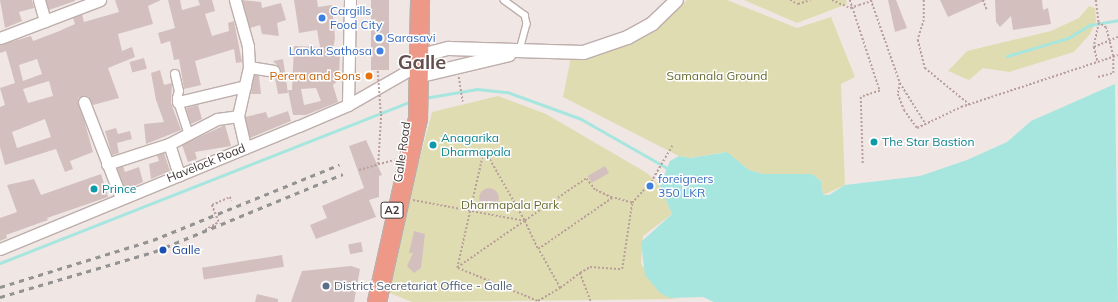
<!DOCTYPE html>
<html>
<head>
<meta charset="utf-8">
<style>
  body { margin:0 }
  #map { position:relative; width:1118px; height:302px; overflow:hidden; background:#f0e6e4; font-family:Mulish,sans-serif }
  div>[style] { position:absolute }
  [style*='--x'] { left:calc(var(--x)*1px); top:calc(var(--y)*1px); width:calc(var(--w)*1px); rotate:calc(var(--a)*1deg) }
  .green>* { inset:0; background:#e0dcb1 }
  .water>* { inset:0; background:#a7e6df }
  .stream>* { height:3px; margin:-1.5px; padding:0 1.5px; transform-origin:1.5px; border-radius:1.5px; background:#a7e6df }
  .building>* { inset:0; background:#d3c0be; transform-origin:0 0 }
  .round { border-radius:50% }
  .path>* { height:1.5px; margin-top:-0.75px; transform-origin:0; background:repeating-linear-gradient(90deg,#ba9f9b 0 2px,transparent 0 4px) }
  .roads { filter:drop-shadow(1px 0 #bdaeab) drop-shadow(-1px 0 #bdaeab) drop-shadow(0 1px #bdaeab) drop-shadow(0 -1px #bdaeab) }
  .service>* { height:5.5px; margin:-2.75px; padding:0 2.75px; transform-origin:2.75px; border-radius:2.75px; background:#fff }
  .pedestrian>* { height:8px; margin:-4px; padding:0 4px; transform-origin:4px; border-radius:4px; background:#fff }
  .minor>* { height:11px; margin:-5.5px; padding:0 5.5px; transform-origin:5.5px; border-radius:5.5px; background:#fff }
  .tertiary>* { height:13px; margin:-6.5px; padding:0 6.5px; transform-origin:6.5px; border-radius:6.5px; background:#fff }
  .trunk>* { height:18px; margin:-9px; padding:0 9px; transform-origin:9px; border-radius:9px; background:#ee9887 }
  .rail>* { height:3px; margin-top:-1.5px; transform-origin:0; background:repeating-linear-gradient(90deg,#939393 0 5px,transparent 0 10px) }
  .path-bridge>* { height:1.5px; margin-top:-0.75px; transform-origin:0; background:repeating-linear-gradient(90deg,#ba9f9b 0 2px,transparent 0 4px) }
  .dots>* { width:11px; height:11px; translate:-50% -50%; box-sizing:border-box; border:2px solid #fff; border-radius:50% }
  span { translate:-50% -50%; white-space:nowrap; text-align:center; line-height:1.15; -webkit-text-stroke:3px #fff; paint-order:stroke }
  .shield-label span { padding:1px 3px; background:#fff; border:1px solid; border-radius:3px; -webkit-text-stroke-width:0 }
  .shield-label { font-size:11px; color:#413635; font-weight:700 }
  .shop-label { font-size:12px; color:#366cbe }
  .left { translate:0 -50%; text-align:left }
  .right { translate:-100% -50%; text-align:right }
  .food-label { font-size:12px; color:#c56008 }
  .park-label { font-size:12px; color:#656b30 }
  .culture-label { font-size:12px; color:#0d838f }
  .street-label { font-size:12px; color:#413635 }
  .transit-label { font-size:12px; color:#164399 }
  .service-label { font-size:12px; color:#4e5e75 }
  .town-label { font-size:20px; color:#624f4d; font-weight:700 }
</style>
</head>
<body>
<div id="map">
  <div class="green">
    <i style="clip-path:polygon(687px 0,727px 0,797px 28px,831px 17px,855px 77px,841px 84px,845px 185px,823px 195px,821px 181px,812px 174px,763px 174px,749px 170px,726px 152px,689px 158px,679px 156px,563px 97px,571px 57px,646px 35px)"></i>
    <i style="clip-path:polygon(744px 0,846px 0,847px 4px,797px 23px)"></i>
    <i style="clip-path:polygon(1089px 6px,1095px 8px,1096px 21px,1090px 34px,1074px 52px,1009px 72px,983px 68px,969px 80px,948px 71px,967px 51px,1051px 31px,1079px 18px)"></i>
    <i style="clip-path:polygon(498px 96px,546px 114px,647px 173px,660px 186px,672px 214px,643px 236px,641px 264px,670px 298px,681px 299px,412px 302px,385px 291px,432px 112px)"></i>
  </div>
  <div class="water">
    <i style="clip-path:polygon(1115px 84px,1118px 302px,714px 302px,703px 297px,670px 298px,660px 293px,645px 275px,641px 242px,672px 214px,660px 186px,670px 161px,679px 156px,690px 158px,727px 152px,749px 170px,763px 174px,812px 174px,821px 181px,823px 195px,829px 195px,845px 185px,920px 176px,967px 160px,1007px 142px,1031px 121px)"></i>
  </div>
  <div class="stream">
    <i style="--x:1007;--y:56;--w:64;--a:-16.4"></i>
    <i style="--x:1068;--y:38;--w:26;--a:-31"></i>
    <i style="--x:1090;--y:25;--w:28;--a:-10"></i>
    <i style="--x:424;--y:98;--w:54;--a:-9.6"></i>
    <i style="--x:477;--y:89;--w:30;--a:6"></i>
    <i style="--x:507;--y:92;--w:79;--a:20"></i>
    <i style="--x:581;--y:119;--w:99;--a:29.7"></i>
    <i style="--x:0;--y:263;--w:444;--a:-21.5"></i>
  </div>
  <div class="building">
    <i style="clip-path:polygon(0 0,32px 0,34px 8px,19px 12px,22px 21px,5px 28px)"></i>
    <i style="clip-path:polygon(46px 0,75px 0,75px 1px,49px 10px)"></i>
    <i style="clip-path:polygon(evenodd,115px 0,161px 0,148px 6px,153px 24px,118px 34px,122px 51px,132px 47px,135px 57px,108px 68px,119px 98px,93px 105px,88px 96px,78px 98px,93px 152px,70px 161px,73px 169px,65px 172px,56px 149px,5px 165px,0 147px,0 107px,5px 105px,0 88px,15px 83px,6px 51px,0 53px,0 45px,31px 36px,33px 41px,57px 32px,75px 24px,73px 18px,82px 14px,84px 22px,119px 12px,115px 0,37px 59px,42px 74px,23px 81px,19px 65px,37px 59px,115px 0,49px 81px,53px 96px,28px 103px,23px 89px,49px 81px,115px 0,45px 119px,51px 137px,17px 148px,12px 132px,45px 119px)"></i>
    <i style="clip-path:polygon(168px 0,180px 0,182px 10px,200px 5px,198px 0,212px 0,215px 11px,205px 14px,212px 36px,229px 31px,228px 23px,234px 21px,242px 62px,236px 63px,234px 49px,195px 61px,201px 85px,184px 89px,179px 59px,174px 60px,170px 41px,161px 44px,158px 33px,175px 28px)"></i>
    <i style="clip-path:polygon(242px 0,261px 2px,262px 8px,281px 3px,286px 20px,277px 23px,279px 36px,262px 34px,260px 25px,250px 28px)"></i>
    <i style="clip-path:polygon(evenodd,294px 0,317px 0,318px 7px,332px 5px,335px 38px,332px 54px,340px 54px,339px 80px,333px 85px,338px 102px,306px 115px,293px 115px,288px 90px,292px 90px,294px 46px,320px 47px,317px 30px,299px 33px,294px 0,316px 88px,321px 101px,304px 105px,301px 89px,316px 88px)"></i>
    <i style="left:371px;top:0;width:18px;height:70px"></i>
    <i style="clip-path:polygon(888px 0,896px 0,907px 28px,895px 32px)"></i>
    <i style="clip-path:polygon(940px 0,986px 0,948px 17px)"></i>
    <i style="clip-path:polygon(995px 0,1042px 0,1043px 10px,1048px 8px,1051px 24px,1013px 30px,1011px 16px,1000px 27px,996px 22px)"></i>
    <i style="left:144px;top:58px;width:11px;height:15px;rotate:75deg"></i>
    <i style="clip-path:polygon(283px 59px,288px 93px,278px 94px,275px 78px,281px 69px,273px 61px)"></i>
    <i style="clip-path:polygon(160px 70px,164px 85px,172px 83px,171px 103px,181px 130px,146px 144px,144px 124px,164px 122px,156px 100px,151px 73px)"></i>
    <i style="clip-path:polygon(254px 75px,259px 76px,261px 94px,251px 94px)"></i>
    <i style="clip-path:polygon(198px 105px,202px 119px,191px 124px,186px 108px)"></i>
    <i style="clip-path:polygon(288px 111px,291px 121px,250px 138px,245px 117px,266px 112px,268px 118px)"></i>
    <i style="clip-path:polygon(225px 125px,231px 146px,195px 152px,197px 159px,188px 162px,182px 145px)"></i>
    <i style="clip-path:polygon(116px 128px,118px 134px,130px 131px,132px 139px,117px 143px,119px 153px,112px 155px,105px 131px)"></i>
    <i style="clip-path:polygon(366px 140px,382px 175px,379px 176px,379px 197px,369px 200px,376px 217px,316px 239px,310px 225px,327px 218px,322px 206px,364px 188px,349px 146px)"></i>
    <i style="clip-path:polygon(164px 153px,170px 171px,151px 179px,149px 164px,159px 161px,157px 155px)"></i>
    <i style="clip-path:polygon(123px 166px,125px 172px,139px 167px,143px 182px,125px 190px,117px 168px)"></i>
    <i style="left:605px;top:166px;width:8px;height:20px;rotate:60deg"></i>
    <i style="clip-path:polygon(101px 174px,108px 197px,47px 218px,48px 220px,6px 235px,7px 238px,0 241px,0 218px,17px 212px,7px 185px,34px 179px,41px 195px)"></i>
    <i class="round" style="left:479px;top:188px;width:20px;height:20px"></i>
    <i style="clip-path:polygon(414px 231px,425px 234px,421px 268px,414px 273px,407px 266px,413px 253px,409px 253px)"></i>
    <i style="left:361px;top:242px;width:10px;height:13px;rotate:79deg"></i>
    <i style="left:282px;top:255px;width:12px;height:81px;rotate:81deg"></i>
    <i style="clip-path:polygon(351px 266px,360px 269px,354px 302px,291px 302px,302px 271px)"></i>
    <i style="clip-path:polygon(257px 294px,278px 299px,278px 302px,255px 302px)"></i>
  </div>
  <div class="path">
    <i style="--x:790;--y:0;--w:9;--a:27"></i>
    <i style="--x:798;--y:4;--w:13;--a:-18"></i>
    <i style="--x:832;--y:0;--w:20;--a:24"></i>
    <i style="--x:850;--y:0;--w:96;--a:71.8"></i>
    <i style="--x:880;--y:91;--w:20;--a:162"></i>
    <i style="--x:861;--y:97;--w:67;--a:88.3"></i>
    <i style="--x:871;--y:0;--w:88;--a:70.7"></i>
    <i style="--x:900;--y:83;--w:11;--a:100"></i>
    <i style="--x:898;--y:94;--w:17;--a:69"></i>
    <i style="--x:904;--y:110;--w:22;--a:54"></i>
    <i style="--x:917;--y:128;--w:49;--a:-25.5"></i>
    <i style="--x:961;--y:107;--w:165;--a:-18.3"></i>
    <i style="--x:924;--y:0;--w:20;--a:90"></i>
    <i style="--x:924;--y:20;--w:21;--a:107"></i>
    <i style="--x:918;--y:40;--w:29;--a:76"></i>
    <i style="--x:925;--y:68;--w:58;--a:39.4"></i>
    <i style="--x:983;--y:0;--w:11;--a:68"></i>
    <i style="--x:1096;--y:0;--w:23;--a:83"></i>
    <i style="--x:1099;--y:23;--w:25;--a:102"></i>
    <i style="--x:1094;--y:47;--w:16;--a:76"></i>
    <i style="--x:859;--y:5;--w:14;--a:-17"></i>
    <i style="--x:1094;--y:47;--w:26;--a:-23"></i>
    <i style="--x:459;--y:77;--w:25;--a:81"></i>
    <i style="--x:1098;--y:77;--w:16;--a:-15"></i>
    <i style="--x:1113;--y:73;--w:17;--a:-90"></i>
    <i style="--x:1113;--y:56;--w:29;--a:-104"></i>
    <i style="--x:1106;--y:28;--w:9;--a:-144"></i>
    <i style="--x:900;--y:83;--w:47;--a:58"></i>
    <i style="--x:378;--y:164;--w:50;--a:-86.6"></i>
    <i style="--x:359;--y:170;--w:37;--a:-16"></i>
    <i style="--x:413;--y:200;--w:114;--a:10.6"></i>
    <i style="--x:632;--y:203;--w:28;--a:-48"></i>
    <i style="--x:651;--y:182;--w:42;--a:-59.7"></i>
    <i style="--x:212;--y:205;--w:20;--a:-24"></i>
    <i style="--x:230;--y:197;--w:4;--a:63"></i>
    <i style="--x:525;--y:221;--w:83;--a:145.3"></i>
    <i style="--x:457;--y:268;--w:122;--a:-77.2"></i>
    <i style="--x:484;--y:149;--w:83;--a:60.3"></i>
    <i style="--x:525;--y:221;--w:31;--a:65"></i>
    <i style="--x:538;--y:249;--w:90;--a:-34.6"></i>
    <i style="--x:612;--y:198;--w:19;--a:-155"></i>
    <i style="--x:595;--y:190;--w:14;--a:-129"></i>
    <i style="--x:586;--y:179;--w:74;--a:145.5"></i>
    <i style="--x:205;--y:230;--w:16;--a:-30"></i>
    <i style="--x:458;--y:268;--w:87;--a:22.4"></i>
    <i style="--x:538;--y:301;--w:26;--a:-31"></i>
    <i style="--x:560;--y:288;--w:45;--a:-119.4"></i>
    <i style="--x:580;--y:273;--w:12;--a:-31"></i>
    <i style="--x:590;--y:267;--w:32;--a:4"></i>
    <i style="--x:622;--y:269;--w:67;--a:-81.4"></i>
    <i style="--x:632;--y:203;--w:20;--a:-165"></i>
    <i style="--x:560;--y:288;--w:25;--a:-37"></i>
    <i style="--x:580;--y:273;--w:31;--a:69"></i>
  </div>
  <div class="roads">
    <div class="service">
      <i style="--x:504;--y:0;--w:26;--a:36"></i>
      <i style="--x:525;--y:15;--w:9;--a:77"></i>
      <i style="--x:527;--y:24;--w:27;--a:105"></i>
    </div>
    <div class="pedestrian">
      <i style="--x:175;--y:74;--w:17;--a:77"></i>
      <i style="--x:179;--y:91;--w:7;--a:106"></i>
      <i style="--x:177;--y:98;--w:36;--a:72"></i>
    </div>
    <div class="minor">
      <i style="--x:39;--y:0;--w:22;--a:74"></i>
      <i style="--x:0;--y:38;--w:107;--a:-20.8"></i>
      <i style="--x:249;--y:67;--w:25;--a:9"></i>
      <i style="--x:84;--y:102;--w:103;--a:68.9"></i>
      <i style="--x:178;--y:102;--w:69;--a:-13.4"></i>
      <i style="--x:348;--y:105;--w:105;--a:-88.9"></i>
      <i style="--x:238;--y:116;--w:32;--a:77"></i>
      <i style="--x:169;--y:144;--w:33;--a:72"></i>
      <i style="--x:107;--y:164;--w:65;--a:-17.9"></i>
      <i style="--x:169;--y:144;--w:54;--a:-27.5"></i>
      <i style="--x:217;--y:119;--w:21;--a:-8"></i>
      <i style="--x:238;--y:116;--w:50;--a:-77.3"></i>
      <i style="--x:249;--y:67;--w:21;--a:-93"></i>
      <i style="--x:248;--y:46;--w:48;--a:-105.8"></i>
      <i style="--x:0;--y:249;--w:323;--a:-22.4"></i>
      <i style="--x:299;--y:126;--w:53;--a:-23.2"></i>
      <i style="--x:348;--y:105;--w:70;--a:-29.8"></i>
    </div>
    <div class="tertiary">
      <i style="--x:421;--y:55;--w:28;--a:-15"></i>
      <i style="--x:448;--y:48;--w:135;--a:1.7"></i>
      <i style="--x:583;--y:52;--w:46;--a:-18.8"></i>
      <i style="--x:627;--y:37;--w:29;--a:-29"></i>
      <i style="--x:652;--y:23;--w:33;--a:-44"></i>
      <i style="--x:421;--y:75;--w:90;--a:-13.4"></i>
    </div>
    <div class="trunk">
      <i style="--x:377;--y:302;--w:189;--a:-77.4"></i>
      <i style="--x:418;--y:118;--w:118;--a:-89"></i>
    </div>
  </div>
  <div class="rail">
    <i style="--x:0;--y:287;--w:160;--a:-17.1"></i>
    <i style="--x:153;--y:240;--w:201;--a:-22"></i>
    <i style="--x:0;--y:297;--w:163;--a:-16.4"></i>
    <i style="--x:156;--y:251;--w:202;--a:-22.4"></i>
  </div>
  <div class="path-bridge">
    <i style="--x:850;--y:8;--w:9;--a:-18"></i>
    <i style="--x:378;--y:71;--w:43;--a:86"></i>
    <i style="--x:212;--y:205;--w:18;--a:68"></i>
  </div>
  <div class="dots">
    <i style="left:322px;top:18px;background:#3f7fe0"></i>
    <i style="left:379px;top:38px;background:#3f7fe0"></i>
    <i style="left:380px;top:51px;background:#3f7fe0"></i>
    <i style="left:369px;top:76px;background:#e8710a"></i>
    <i style="left:874px;top:142px;background:#0f9aa8"></i>
    <i style="left:433px;top:145px;background:#0f9aa8"></i>
    <i style="left:650px;top:186px;background:#3f7fe0"></i>
    <i style="left:94px;top:189px;background:#0f9aa8"></i>
    <i style="left:163px;top:250px;background:#1a4fb4"></i>
    <i style="left:326px;top:286px;background:#5c6f8a"></i>
  </div>
  <div class="shield-label">
    <span style="left:392px;top:210px">A2</span>
  </div>
  <div class="shop-label">
    <span class="left" style="left:330px;top:18px">Cargills<br>Food City</span>
    <span class="left" style="left:387px;top:38px">Sarasavi</span>
    <span class="right" style="left:372px;top:51px">Lanka Sathosa</span>
    <span class="left" style="left:658px;top:186px">foreigners<br>350 LKR</span>
  </div>
  <div class="food-label">
    <span class="right" style="left:361px;top:76px">Perera and Sons</span>
  </div>
  <div class="park-label">
    <span style="left:717px;top:76px">Samanala Ground</span>
    <span style="left:510px;top:205px">Dharmapala Park</span>
  </div>
  <div class="culture-label">
    <span class="left" style="left:441px;top:145px">Anagarika<br>Dharmapala</span>
    <span class="left" style="left:882px;top:142px">The Star Bastion</span>
    <span class="left" style="left:102px;top:189px">Prince</span>
  </div>
  <div class="street-label">
    <span style="left:402px;top:152px;rotate:-82deg">Galle Road</span>
    <span style="left:206px;top:163px;rotate:-22deg">Havelock Road</span>
  </div>
  <div class="transit-label">
    <span class="left" style="left:172px;top:250px">Galle</span>
  </div>
  <div class="service-label">
    <span class="left" style="left:334px;top:286px">District Secretariat Office - Galle</span>
  </div>
  <div class="town-label">
    <span style="left:422px;top:61px">Galle</span>
  </div>
</div>
</body>
</html>
